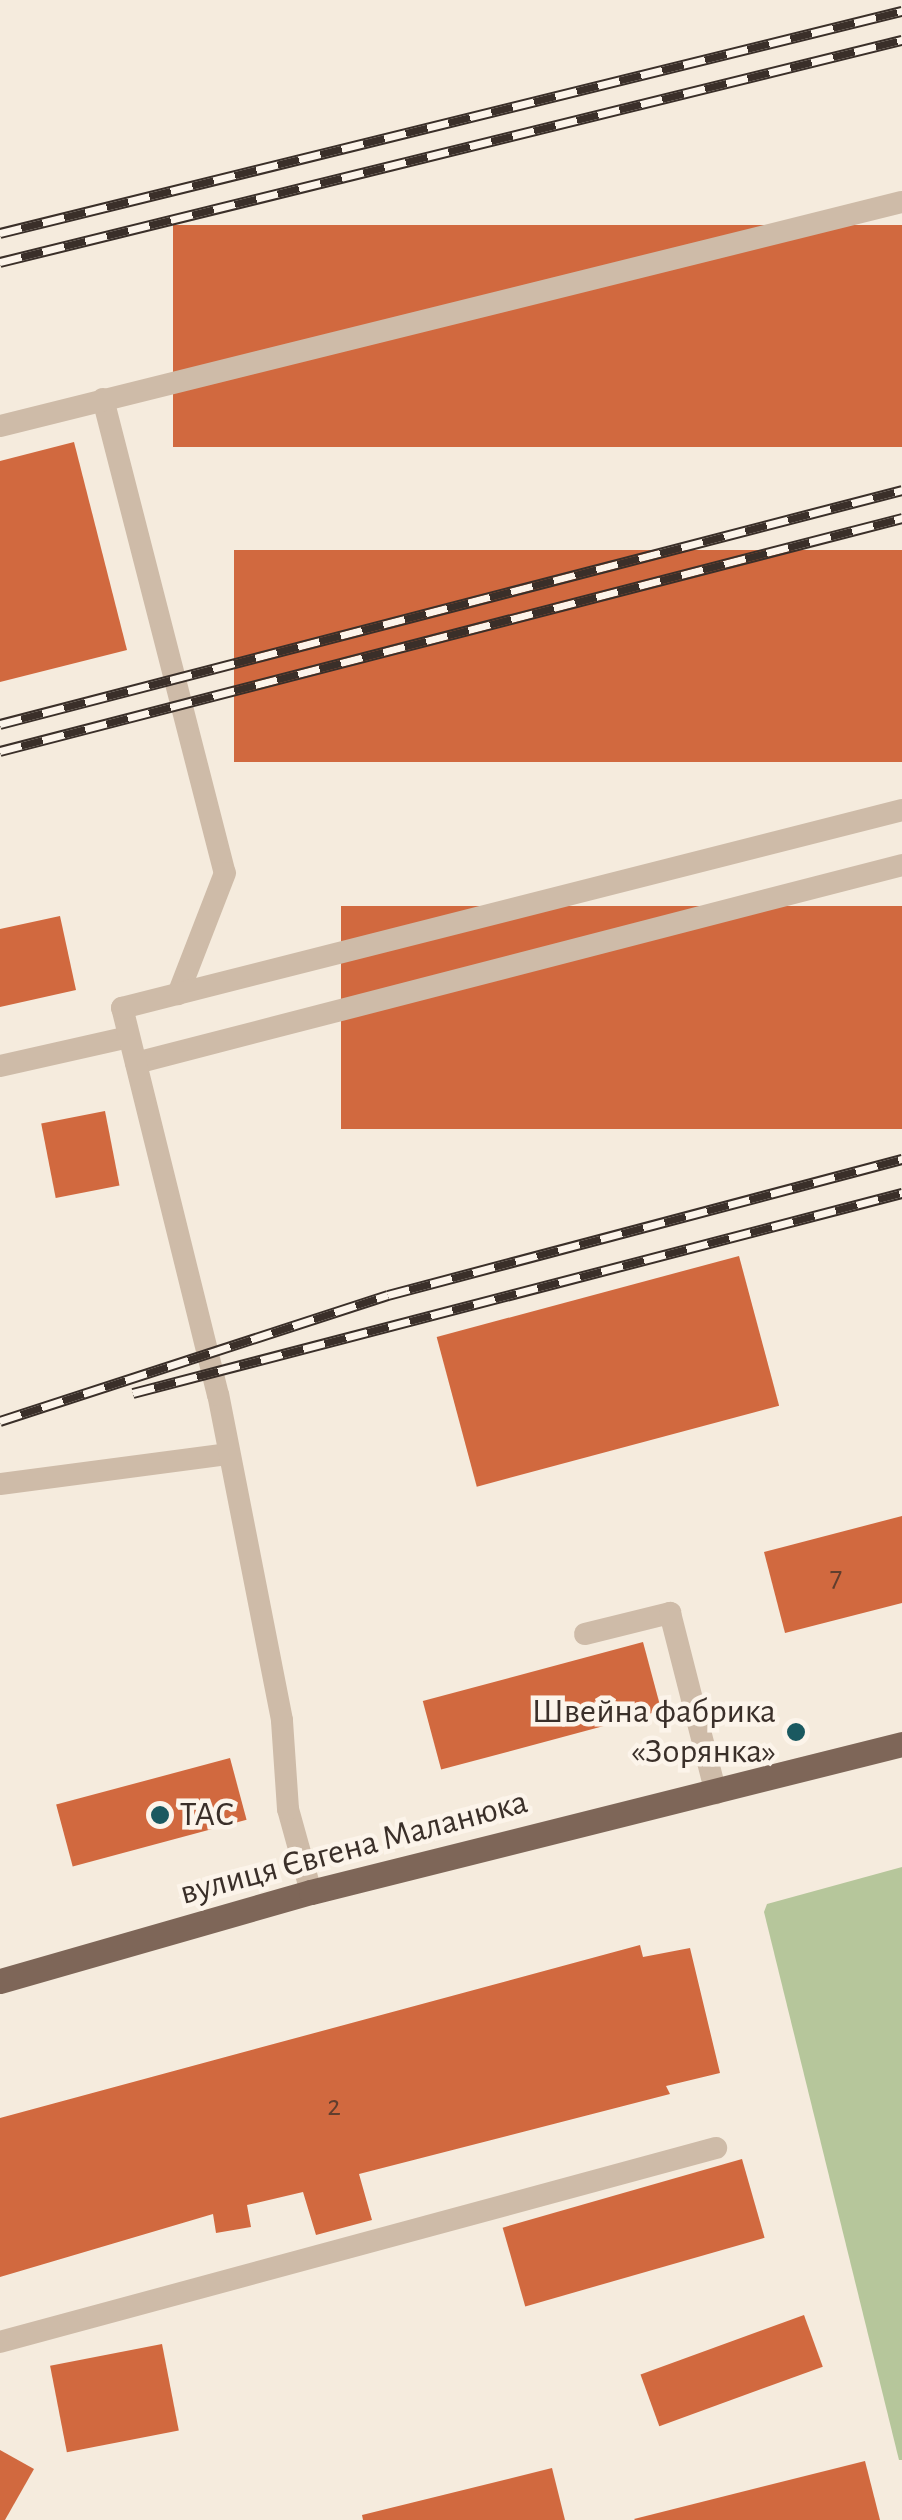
<!DOCTYPE html>
<html>
<head>
<meta charset="utf-8">
<style>
  body { margin:0 }
  #map { position:relative; width:902px; height:2520px; overflow:hidden; background:#f5ebdd; font-family:"Alegreya Sans",sans-serif }
  div>[style] { position:absolute }
  [style*='--x'] { left:calc(var(--x)*1px); top:calc(var(--y)*1px); width:calc(var(--w)*1px); rotate:calc(var(--a)*1deg) }
  .green>* { inset:0; background:#b6c69b }
  .building>* { inset:0; background:#d1693f; transform-origin:0 0 }
  .lane>* { height:22px; margin:-11px; padding:0 11px; transform-origin:11px; border-radius:11px; background:#cebba8 }
  .primary>* { height:25px; margin:-12.5px; padding:0 12.5px; transform-origin:12.5px; border-radius:12.5px; background:#7e6658 }
  .rail>* { height:11px; margin-top:-5.5px; transform-origin:0; background:repeating-linear-gradient(90deg,#fcf4ea 0 22px,#3a2f29 0 44px); box-sizing:border-box; border-block:2px solid #3a2f29 }
  .dots>* { width:28px; height:28px; translate:-50% -50%; box-sizing:border-box; border:5px solid #fcf4ea; border-radius:50% }
  span { translate:-50% -50%; white-space:nowrap; text-align:center; line-height:1.15; -webkit-text-stroke:9px #fcf4ea; paint-order:stroke }
  .number-label { font-size:30px; color:#603e2e }
  .number-label span { -webkit-text-stroke-width:0 }
  .poi-label { font-size:35px; color:#3a2f29 }
  .right { translate:-100% -50%; text-align:right }
  .left { translate:0 -50%; text-align:left }
  .street-label { font-size:35px; color:#3a2f29 }
</style>
</head>
<body>
<div id="map">
  <div class="green">
    <i style="clip-path:polygon(902px 1867px,902px 2460px,899px 2460px,764px 1912px,767px 1904px)"></i>
  </div>
  <div class="building">
    <i style="left:902px;top:225px;width:222px;height:729px;rotate:90deg"></i>
    <i style="clip-path:polygon(74px 442px,127px 650px,0 682px,0 461px)"></i>
    <i style="left:902px;top:550px;width:212px;height:668px;rotate:90deg"></i>
    <i style="left:902px;top:906px;width:223px;height:561px;rotate:90deg"></i>
    <i style="clip-path:polygon(60px 916px,76px 990px,0 1007px,0 929px)"></i>
    <i style="left:105px;top:1111px;width:76px;height:65px;rotate:79deg"></i>
    <i style="left:739px;top:1256px;width:155px;height:313px;rotate:75deg"></i>
    <i style="clip-path:polygon(902px 1516px,902px 1603px,785px 1633px,764px 1552px)"></i>
    <i style="left:643px;top:1642px;width:71px;height:228px;rotate:75deg"></i>
    <i style="left:230px;top:1758px;width:64px;height:180px;rotate:75deg"></i>
    <i style="clip-path:polygon(640px 1945px,643px 1957px,690px 1948px,720px 2073px,666px 2086px,670px 2094px,359px 2174px,372px 2220px,316px 2235px,303px 2192px,247px 2205px,251px 2227px,216px 2233px,213px 2214px,0 2277px,0 2118px)"></i>
    <i style="left:742px;top:2159px;width:82px;height:249px;rotate:74deg"></i>
    <i style="left:804px;top:2315px;width:55px;height:174px;rotate:70deg"></i>
    <i style="left:162px;top:2344px;width:88px;height:114px;rotate:79deg"></i>
    <i style="clip-path:polygon(0 2450px,34px 2469px,5px 2520px,0 2520px)"></i>
    <i style="clip-path:polygon(865px 2461px,880px 2520px,635px 2520px,634px 2519px)"></i>
    <i style="clip-path:polygon(552px 2468px,565px 2520px,363px 2520px,362px 2515px)"></i>
  </div>
  <div class="lane">
    <i style="--x:103;--y:399;--w:489;--a:75.6"></i>
    <i style="--x:225;--y:873;--w:130;--a:111.2"></i>
    <i style="--x:0;--y:426;--w:929;--a:-13.95"></i>
    <i style="--x:136;--y:1063;--w:791;--a:-14.49"></i>
    <i style="--x:0;--y:1066;--w:132;--a:-12.7"></i>
    <i style="--x:0;--y:1484;--w:231;--a:-7.5"></i>
    <i style="--x:585;--y:1634;--w:88;--a:-13.9"></i>
    <i style="--x:670;--y:1613;--w:186;--a:75.7"></i>
    <i style="--x:311;--y:1892;--w:86;--a:-105.5"></i>
    <i style="--x:288;--y:1809;--w:89;--a:-93.9"></i>
    <i style="--x:282;--y:1720;--w:331;--a:-101.1"></i>
    <i style="--x:218;--y:1395;--w:399;--a:-103.9"></i>
    <i style="--x:122;--y:1008;--w:805;--a:-14.24"></i>
    <i style="--x:0;--y:2342;--w:742;--a:-15.16"></i>
  </div>
  <div class="primary">
    <i style="--x:0;--y:1981;--w:323;--a:-16"></i>
    <i style="--x:311;--y:1892;--w:609;--a:-14.06"></i>
  </div>
  <div class="rail">
    <i style="--x:0;--y:233;--w:929;--a:-13.83"></i>
    <i style="--x:0;--y:262;--w:929;--a:-13.83"></i>
    <i style="--x:0;--y:724;--w:932;--a:-14.54"></i>
    <i style="--x:0;--y:751;--w:932;--a:-14.48"></i>
    <i style="--x:133;--y:1393;--w:795;--a:-14.58"></i>
    <i style="--x:0;--y:1421;--w:408;--a:-18"></i>
    <i style="--x:388;--y:1295;--w:532;--a:-14.82"></i>
  </div>
  <div class="dots">
    <i style="left:796px;top:1732px;background:#1a5960"></i>
    <i style="left:160px;top:1815px;background:#1a5960"></i>
  </div>
  <div class="number-label">
    <span style="left:836px;top:1577px">7</span>
    <span style="left:334px;top:2106px">2</span>
  </div>
  <div class="poi-label">
    <span class="right" style="left:776px;top:1732px">Швейна фабрика<br>«Зорянка»</span>
    <span class="left" style="left:180px;top:1815px">ТАС</span>
  </div>
  <div class="street-label">
    <span style="left:354px;top:1848px;rotate:-15deg">вулиця Євгена Маланюка</span>
  </div>
</div>
</body>
</html>
